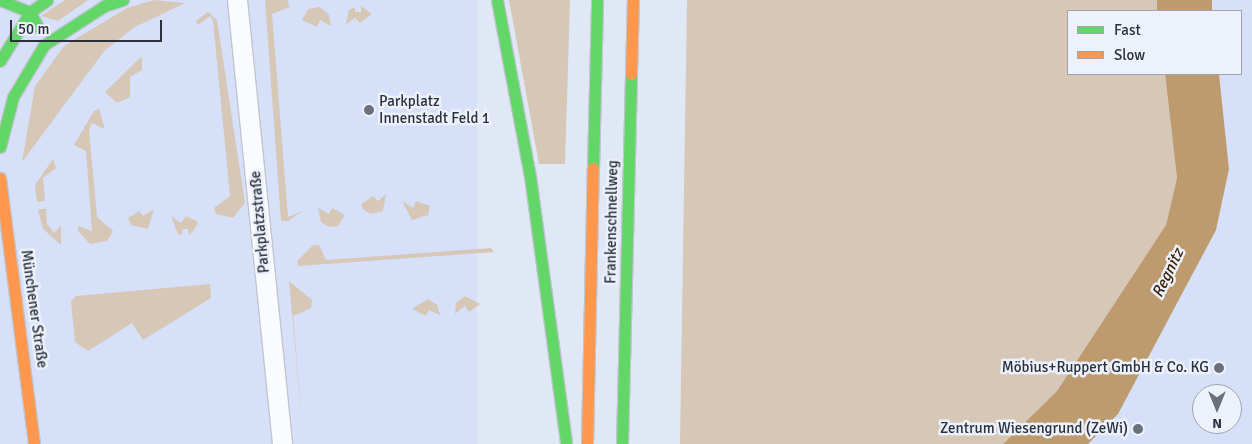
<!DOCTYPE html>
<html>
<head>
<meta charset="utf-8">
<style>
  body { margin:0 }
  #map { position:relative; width:1252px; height:444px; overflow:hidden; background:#e0e7f5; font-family:Signika,sans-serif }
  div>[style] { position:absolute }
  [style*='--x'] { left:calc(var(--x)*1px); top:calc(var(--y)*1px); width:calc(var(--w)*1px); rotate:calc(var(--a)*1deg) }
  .built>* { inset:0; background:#d6e0f8; transform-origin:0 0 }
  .green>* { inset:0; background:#d6c7b7 }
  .water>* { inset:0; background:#be9b6e; transform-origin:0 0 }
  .roads { filter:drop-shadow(1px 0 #c0c5d0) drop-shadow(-1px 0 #c0c5d0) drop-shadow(0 1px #c0c5d0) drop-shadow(0 -1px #c0c5d0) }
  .street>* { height:19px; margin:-9.5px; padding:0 9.5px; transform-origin:9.5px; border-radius:9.5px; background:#fafbfe }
  .fast>* { height:11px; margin:-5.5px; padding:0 5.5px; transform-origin:5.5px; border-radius:5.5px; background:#63d668 }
  .slow>* { height:11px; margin:-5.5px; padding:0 5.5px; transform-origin:5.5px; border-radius:5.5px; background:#ff974d }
  .dots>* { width:14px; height:14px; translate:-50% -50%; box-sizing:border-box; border:2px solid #ecf1fb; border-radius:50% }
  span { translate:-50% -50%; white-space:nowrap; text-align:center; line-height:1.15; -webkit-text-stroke:5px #ecf1fb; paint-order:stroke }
  .poi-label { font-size:15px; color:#2c303a }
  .left { translate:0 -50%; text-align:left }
  .right { translate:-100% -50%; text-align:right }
  .street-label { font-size:15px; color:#2c303a }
  .water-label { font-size:16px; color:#3b2505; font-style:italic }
  .legend { position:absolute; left:1067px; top:10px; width:175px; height:65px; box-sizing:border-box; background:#ecf1fb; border:1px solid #9fa4ae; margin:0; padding:6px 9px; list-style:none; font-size:15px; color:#2c303a }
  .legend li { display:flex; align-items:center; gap:10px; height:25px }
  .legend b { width:25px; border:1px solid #9fa4ae }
  .north { position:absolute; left:1192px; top:384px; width:50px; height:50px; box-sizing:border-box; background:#ecf1fb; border:1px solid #9fa4ae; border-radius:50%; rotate:180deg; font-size:14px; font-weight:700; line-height:20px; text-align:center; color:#2c303a }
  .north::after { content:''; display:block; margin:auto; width:18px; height:22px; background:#6b707b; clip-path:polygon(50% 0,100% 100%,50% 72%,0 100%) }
  .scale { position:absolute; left:10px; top:20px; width:152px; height:22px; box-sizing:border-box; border:2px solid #2c303a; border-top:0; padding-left:6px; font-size:15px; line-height:18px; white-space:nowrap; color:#2c303a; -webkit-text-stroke:4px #ecf1fb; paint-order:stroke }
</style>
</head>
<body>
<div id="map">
  <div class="built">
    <i style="left:0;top:0;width:477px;height:444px"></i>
    <i style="clip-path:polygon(evenodd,1212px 0,1252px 0,1252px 444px,1088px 444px,1118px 414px,1229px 169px,1219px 74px,1241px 74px,1241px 11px,1213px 11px,1212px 0,1202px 394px,1232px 394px,1232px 424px,1202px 424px,1202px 394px)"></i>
  </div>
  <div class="green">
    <i style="clip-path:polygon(65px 0,88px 0,58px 21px,41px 16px)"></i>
    <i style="clip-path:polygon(154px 0,185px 3px,135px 27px,105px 50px,22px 162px,35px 86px,64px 46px,127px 8px)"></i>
    <i style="clip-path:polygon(265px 0,287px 0,290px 7px,272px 14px,288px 217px,303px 211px,288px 221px,281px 221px)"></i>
    <i style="clip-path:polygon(509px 0,570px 0,565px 164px,539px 164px)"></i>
    <i style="clip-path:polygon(687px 0,1157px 0,1158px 11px,1068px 11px,1068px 74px,1165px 74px,1177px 178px,1166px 225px,1057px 391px,1003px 444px,680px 444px)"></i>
    <i style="clip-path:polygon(361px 6px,372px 14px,360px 23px,355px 18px,346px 24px,349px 10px,355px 7px,355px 12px,361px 12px)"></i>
    <i style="clip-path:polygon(320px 7px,329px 15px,331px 26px,320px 20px,317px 27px,302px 20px,308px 9px)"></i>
    <i style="clip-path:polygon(208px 12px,217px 20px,245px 203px,233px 218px,216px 214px,214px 208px,230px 196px,213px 21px,210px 16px,198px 25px,196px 21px)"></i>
    <i style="clip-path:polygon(142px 56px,142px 70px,130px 77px,130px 97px,117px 103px,105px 92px)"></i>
    <i style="clip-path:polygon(99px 109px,105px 129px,92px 123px,89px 130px,97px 217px,113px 231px,107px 241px,90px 244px,78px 231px,78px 226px,92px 231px,86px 151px,74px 145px,94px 111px)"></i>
    <i style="clip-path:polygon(53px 159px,56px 168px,43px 178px,45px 201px,37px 202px,35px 185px)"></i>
    <i style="clip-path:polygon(386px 194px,383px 211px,370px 214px,363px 209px,361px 204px,373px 196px,378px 201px)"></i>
    <i style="clip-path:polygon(402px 201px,413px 208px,416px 201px,430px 206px,428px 215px,412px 220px)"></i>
    <i style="clip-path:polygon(318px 208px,329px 214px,332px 208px,345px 215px,338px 226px,329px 227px,321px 222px)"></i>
    <i style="clip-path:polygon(38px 209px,46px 209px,47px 224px,54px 233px,61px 226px,61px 245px,43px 229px)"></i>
    <i style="clip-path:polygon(154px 209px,148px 229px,131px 225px,128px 218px,139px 211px,143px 216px)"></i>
    <i style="clip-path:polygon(171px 216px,181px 223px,186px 216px,198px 222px,195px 229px,189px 235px,188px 229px,182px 229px,182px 235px,178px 234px)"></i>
    <i style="clip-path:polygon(313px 245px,319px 245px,326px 260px,491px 248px,494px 252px,298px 266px,297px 261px)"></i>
    <i style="clip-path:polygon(289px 281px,312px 300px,311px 308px,293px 316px,304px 444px)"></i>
    <i style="clip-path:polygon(210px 284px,211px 298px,143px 340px,132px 323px,88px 351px,75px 342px,71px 302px,76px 296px)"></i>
    <i style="clip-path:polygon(465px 296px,480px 304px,469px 312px,465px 306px,455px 314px,456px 303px)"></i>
    <i style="clip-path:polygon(428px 299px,437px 305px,440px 315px,429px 310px,426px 316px,412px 309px)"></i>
  </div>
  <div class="water">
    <i style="left:1157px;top:0;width:55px;height:11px"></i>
    <i style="clip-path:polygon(1165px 74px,1219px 74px,1229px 169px,1216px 230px,1118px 414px,1088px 444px,1003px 444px,1057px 391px,1166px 225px,1177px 178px)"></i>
  </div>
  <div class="roads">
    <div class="street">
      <i style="--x:237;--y:0;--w:446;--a:84.2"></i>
    </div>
    <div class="fast">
      <i style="--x:0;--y:0;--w:32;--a:22"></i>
      <i style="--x:30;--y:12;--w:17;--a:62"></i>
      <i style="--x:497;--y:0;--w:179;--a:79.4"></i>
      <i style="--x:530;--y:176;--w:270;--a:82.3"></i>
      <i style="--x:0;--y:61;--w:57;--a:-58.5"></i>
      <i style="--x:30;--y:12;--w:21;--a:-35"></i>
      <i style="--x:0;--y:147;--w:52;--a:-75.4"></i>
      <i style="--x:13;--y:97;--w:61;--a:-59.2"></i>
      <i style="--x:44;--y:45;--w:72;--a:-33"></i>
      <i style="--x:104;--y:6;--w:20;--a:-18"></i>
      <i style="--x:593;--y:168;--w:168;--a:-88.6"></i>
      <i style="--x:622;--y:444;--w:370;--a:-88.6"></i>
    </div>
    <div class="slow">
      <i style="--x:631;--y:74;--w:74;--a:-88.5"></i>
      <i style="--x:0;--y:178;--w:268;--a:82.7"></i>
      <i style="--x:587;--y:444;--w:276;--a:-88.8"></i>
    </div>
  </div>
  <div class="dots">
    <i style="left:369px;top:110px;background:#6b707b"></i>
    <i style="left:1219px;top:368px;background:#6b707b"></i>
    <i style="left:1138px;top:429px;background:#6b707b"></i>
  </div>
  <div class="poi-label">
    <span class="left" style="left:379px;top:110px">Parkplatz<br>Innenstadt Feld 1</span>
    <span class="right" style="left:1209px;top:368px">Möbius+Ruppert GmbH &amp; Co. KG</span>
    <span class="right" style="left:1128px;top:429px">Zentrum Wiesengrund (ZeWi)</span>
  </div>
  <div class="street-label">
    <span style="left:260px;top:222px;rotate:-95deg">Parkplatzstraße</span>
    <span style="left:612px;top:222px;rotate:-89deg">Frankenschnellweg</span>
    <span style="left:34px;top:309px;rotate:82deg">Münchener Straße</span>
  </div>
  <div class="water-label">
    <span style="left:1168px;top:273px;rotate:-64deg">Regnitz</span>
  </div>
  <ul class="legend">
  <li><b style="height:6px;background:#63d668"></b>Fast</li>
  <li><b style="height:6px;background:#ff974d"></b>Slow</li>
  </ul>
  <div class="north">N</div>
  <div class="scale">50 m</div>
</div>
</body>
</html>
